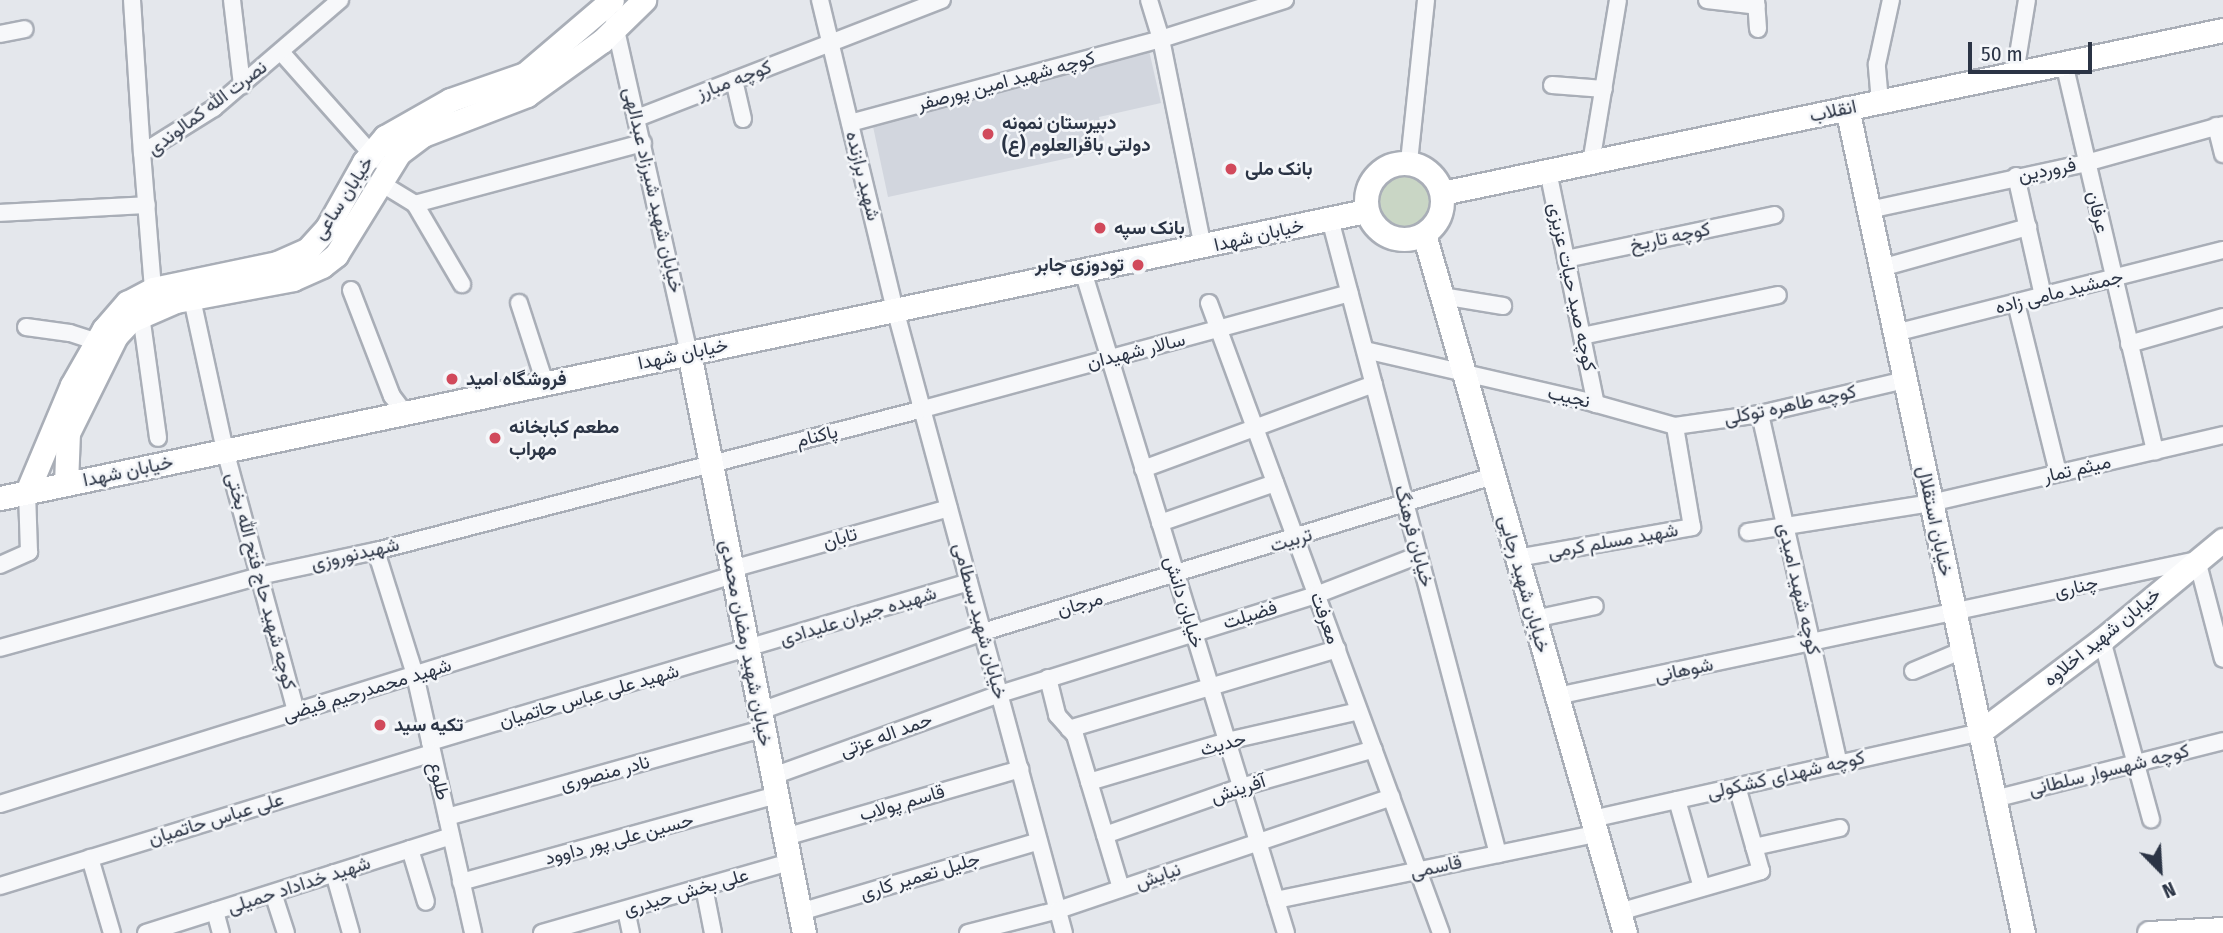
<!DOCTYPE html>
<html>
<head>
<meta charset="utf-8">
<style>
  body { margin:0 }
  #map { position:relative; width:2223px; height:933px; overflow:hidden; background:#e4e7ec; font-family:"Fira Sans Condensed",Vazirmatn,sans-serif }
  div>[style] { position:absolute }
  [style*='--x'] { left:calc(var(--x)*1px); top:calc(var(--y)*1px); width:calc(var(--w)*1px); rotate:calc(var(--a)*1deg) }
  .built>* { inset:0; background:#d2d6de }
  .green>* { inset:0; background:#c9d6c5 }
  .round { border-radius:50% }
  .roads { filter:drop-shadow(2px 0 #a9aeb7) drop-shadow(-2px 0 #a9aeb7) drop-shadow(0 2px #a9aeb7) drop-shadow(0 -2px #a9aeb7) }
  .street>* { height:16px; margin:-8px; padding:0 8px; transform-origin:8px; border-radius:8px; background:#f7f8fa }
  .secondary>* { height:23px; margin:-11.5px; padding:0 11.5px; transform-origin:11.5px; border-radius:11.5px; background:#fff }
  .secondary>.ring { margin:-11.5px; padding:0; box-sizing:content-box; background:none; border:23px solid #fff; border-radius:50% }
  .dots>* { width:19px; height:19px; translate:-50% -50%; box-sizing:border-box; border:4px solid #f4f6f9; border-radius:50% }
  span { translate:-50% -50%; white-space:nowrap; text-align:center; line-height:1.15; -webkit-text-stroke:5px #f4f6f9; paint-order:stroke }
  .street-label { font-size:19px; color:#2b3445 }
  .poi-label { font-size:19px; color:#2b3445; font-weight:700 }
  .left { translate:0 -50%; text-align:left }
  .right { translate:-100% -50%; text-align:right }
  .north { position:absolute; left:2125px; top:835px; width:70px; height:70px; -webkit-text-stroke:5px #f4f6f9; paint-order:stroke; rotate:156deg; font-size:19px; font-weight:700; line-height:28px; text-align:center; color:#2b3445 }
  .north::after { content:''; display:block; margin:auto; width:24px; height:32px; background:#2b3445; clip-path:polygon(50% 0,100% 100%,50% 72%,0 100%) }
  .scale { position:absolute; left:1968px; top:42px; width:124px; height:32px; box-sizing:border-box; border:4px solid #2b3445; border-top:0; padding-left:9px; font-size:21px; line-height:24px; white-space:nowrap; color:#2b3445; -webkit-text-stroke:5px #f4f6f9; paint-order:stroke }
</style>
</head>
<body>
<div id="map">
  <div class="built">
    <i style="clip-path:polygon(1148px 46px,1161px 103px,1099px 117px,1106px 150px,888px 197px,871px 117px)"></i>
  </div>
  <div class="green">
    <i class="round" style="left:1378px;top:174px;width:54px;height:54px"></i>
  </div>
  <div class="roads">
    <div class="street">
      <i style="--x:132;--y:0;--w:153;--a:86.3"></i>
      <i style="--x:232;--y:0;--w:86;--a:83.3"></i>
      <i style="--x:820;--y:0;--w:318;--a:76.4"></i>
      <i style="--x:895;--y:309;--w:646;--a:74.85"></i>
      <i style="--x:1149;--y:0;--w:41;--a:72.9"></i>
      <i style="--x:1161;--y:39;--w:213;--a:78.6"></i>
      <i style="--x:1707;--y:0;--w:50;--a:6.8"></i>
      <i style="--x:1756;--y:0;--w:29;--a:86"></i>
      <i style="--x:614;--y:21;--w:340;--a:77.3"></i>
      <i style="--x:0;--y:34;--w:25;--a:-11"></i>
      <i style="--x:281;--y:52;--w:144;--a:48.4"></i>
      <i style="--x:2064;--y:63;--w:399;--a:76.8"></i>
      <i style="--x:2015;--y:73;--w:74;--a:-80.7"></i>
      <i style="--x:734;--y:80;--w:40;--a:77"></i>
      <i style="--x:1552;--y:85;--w:52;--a:4.4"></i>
      <i style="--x:1880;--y:102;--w:38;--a:-95"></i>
      <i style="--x:1877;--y:64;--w:66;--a:-77.7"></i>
      <i style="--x:637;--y:118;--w:327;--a:-21.2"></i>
      <i style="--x:850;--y:123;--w:322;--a:-15.1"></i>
      <i style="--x:1161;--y:39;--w:130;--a:-17.5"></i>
      <i style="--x:2216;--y:126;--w:29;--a:76"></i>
      <i style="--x:1409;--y:162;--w:163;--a:-84"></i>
      <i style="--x:1591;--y:163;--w:165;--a:-80.6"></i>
      <i style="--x:1548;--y:171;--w:238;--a:78.4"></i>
      <i style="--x:2016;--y:176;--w:123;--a:77.3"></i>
      <i style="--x:379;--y:182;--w:42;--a:31.4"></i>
      <i style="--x:415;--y:204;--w:236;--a:-15"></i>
      <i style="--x:415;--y:204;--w:93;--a:59.6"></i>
      <i style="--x:1869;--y:210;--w:222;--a:-12.2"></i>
      <i style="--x:2086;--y:163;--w:142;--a:-15.5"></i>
      <i style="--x:0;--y:213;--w:147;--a:-3.1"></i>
      <i style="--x:1330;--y:219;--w:657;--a:75.18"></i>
      <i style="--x:1566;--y:259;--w:213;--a:-11.9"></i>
      <i style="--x:1881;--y:268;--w:153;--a:-15.6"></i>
      <i style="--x:1083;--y:271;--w:692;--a:72.95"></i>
      <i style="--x:153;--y:289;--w:136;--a:-94.6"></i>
      <i style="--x:142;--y:153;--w:85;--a:-32"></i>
      <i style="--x:214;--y:108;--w:166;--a:-40.6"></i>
      <i style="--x:351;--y:290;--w:114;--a:68.9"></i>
      <i style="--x:392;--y:396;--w:21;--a:53"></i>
      <i style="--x:1442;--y:296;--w:62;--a:9.3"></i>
      <i style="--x:192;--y:299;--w:155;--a:77.7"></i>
      <i style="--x:225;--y:450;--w:271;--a:74.8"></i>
      <i style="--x:519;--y:303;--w:84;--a:72"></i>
      <i style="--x:1209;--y:303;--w:671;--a:69.78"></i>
      <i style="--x:2016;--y:303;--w:175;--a:76.1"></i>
      <i style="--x:141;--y:315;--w:124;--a:82.1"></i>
      <i style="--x:26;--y:327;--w:44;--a:7.8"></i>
      <i style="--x:70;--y:333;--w:28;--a:18"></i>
      <i style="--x:1895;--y:333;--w:338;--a:-14.2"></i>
      <i style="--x:1582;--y:336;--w:200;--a:-11.8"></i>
      <i style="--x:2129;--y:344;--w:98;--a:-16"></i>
      <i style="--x:1365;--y:350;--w:227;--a:13"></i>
      <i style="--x:1586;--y:401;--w:92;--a:15.7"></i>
      <i style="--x:1675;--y:426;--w:86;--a:-8"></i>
      <i style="--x:1760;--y:414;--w:149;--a:-13.2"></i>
      <i style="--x:1760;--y:414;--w:359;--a:77.3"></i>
      <i style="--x:1143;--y:469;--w:246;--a:-20.2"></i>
      <i style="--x:1160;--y:523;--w:122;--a:-19.2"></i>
      <i style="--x:1748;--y:532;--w:185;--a:-9"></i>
      <i style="--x:1931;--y:503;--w:300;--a:-13.1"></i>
      <i style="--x:376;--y:551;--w:130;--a:72.5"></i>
      <i style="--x:415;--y:675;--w:264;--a:77.3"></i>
      <i style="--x:1517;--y:558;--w:178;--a:-10"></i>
      <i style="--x:1692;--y:527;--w:102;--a:-99.6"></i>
      <i style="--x:0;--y:565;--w:32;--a:-24"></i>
      <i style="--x:29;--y:552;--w:60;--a:-91.9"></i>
      <i style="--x:732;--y:569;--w:225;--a:-15.7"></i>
      <i style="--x:1534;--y:619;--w:62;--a:-12"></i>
      <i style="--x:2102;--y:640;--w:186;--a:74.7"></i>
      <i style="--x:0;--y:648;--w:269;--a:-15.5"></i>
      <i style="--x:259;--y:576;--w:120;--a:-12.1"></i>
      <i style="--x:376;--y:551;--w:565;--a:-14.55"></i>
      <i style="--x:923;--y:409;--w:442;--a:-15.2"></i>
      <i style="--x:1913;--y:671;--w:54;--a:-22.8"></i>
      <i style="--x:1048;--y:678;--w:38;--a:76"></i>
      <i style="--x:1057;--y:715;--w:27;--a:48"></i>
      <i style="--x:1075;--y:735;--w:160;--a:73.3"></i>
      <i style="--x:1557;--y:696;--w:654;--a:-12"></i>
      <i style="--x:2197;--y:560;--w:102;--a:75.3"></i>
      <i style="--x:760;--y:711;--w:237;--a:-19.5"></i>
      <i style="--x:983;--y:632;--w:533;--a:-17.01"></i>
      <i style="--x:1069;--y:729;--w:280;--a:-16.6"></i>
      <i style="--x:430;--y:742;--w:562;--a:-16.53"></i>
      <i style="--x:773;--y:776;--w:241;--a:-19.9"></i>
      <i style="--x:1000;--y:694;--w:331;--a:-17.4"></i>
      <i style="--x:1316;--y:595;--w:110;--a:-21.2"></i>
      <i style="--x:1089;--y:782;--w:144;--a:-16.5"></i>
      <i style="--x:1227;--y:741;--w:135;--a:-12.8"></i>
      <i style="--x:1994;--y:799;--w:236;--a:-14.2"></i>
      <i style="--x:1677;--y:800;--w:91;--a:74.1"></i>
      <i style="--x:0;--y:804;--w:768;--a:-17.35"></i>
      <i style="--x:447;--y:817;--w:328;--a:-15.6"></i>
      <i style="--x:1592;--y:819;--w:398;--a:-12.6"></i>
      <i style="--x:1105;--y:835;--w:144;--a:-19.4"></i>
      <i style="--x:1241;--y:787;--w:138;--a:-15.9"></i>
      <i style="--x:785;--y:837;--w:245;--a:-16.1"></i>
      <i style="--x:1754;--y:847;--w:88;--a:-12.5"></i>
      <i style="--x:410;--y:849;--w:55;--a:73.2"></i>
      <i style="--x:90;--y:858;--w:78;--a:73.7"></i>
      <i style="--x:334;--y:873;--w:62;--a:74.2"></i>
      <i style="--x:461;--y:882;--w:328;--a:-15.4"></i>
      <i style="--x:0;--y:886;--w:452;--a:-17.1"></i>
      <i style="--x:704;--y:887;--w:47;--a:78.9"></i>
      <i style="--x:273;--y:893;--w:42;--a:72"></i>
      <i style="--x:1276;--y:900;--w:327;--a:-11.7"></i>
      <i style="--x:626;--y:910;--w:24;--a:78"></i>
      <i style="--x:215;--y:911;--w:23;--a:75"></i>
      <i style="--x:800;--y:912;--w:249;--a:-16.5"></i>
      <i style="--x:1619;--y:912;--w:148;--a:-16.1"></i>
      <i style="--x:1761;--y:871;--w:88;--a:-105.8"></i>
      <i style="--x:146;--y:933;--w:320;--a:-17.6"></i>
      <i style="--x:542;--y:933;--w:258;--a:-16"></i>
      <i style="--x:968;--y:933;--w:93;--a:-14.3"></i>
      <i style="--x:1058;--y:910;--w:352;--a:-18.7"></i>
    </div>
    <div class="secondary">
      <i style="--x:1847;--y:108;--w:844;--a:77.96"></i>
      <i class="ring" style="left:1366px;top:163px;width:53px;height:53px"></i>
      <i style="--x:1442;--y:193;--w:798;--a:-11.79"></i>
      <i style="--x:1424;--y:234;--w:727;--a:73.96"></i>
      <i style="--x:689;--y:353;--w:591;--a:78.79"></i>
      <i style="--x:66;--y:484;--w:51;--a:-87.8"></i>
      <i style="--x:68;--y:433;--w:108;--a:-63.7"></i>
      <i style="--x:116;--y:336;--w:21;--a:-47"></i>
      <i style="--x:130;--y:321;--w:50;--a:-23.5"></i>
      <i style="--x:176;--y:301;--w:119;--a:-10.6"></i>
      <i style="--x:293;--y:279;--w:32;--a:-24"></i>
      <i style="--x:322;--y:266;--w:18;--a:-38"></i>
      <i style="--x:336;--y:255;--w:120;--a:-58.3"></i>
      <i style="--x:399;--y:153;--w:30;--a:-37"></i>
      <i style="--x:423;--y:135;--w:111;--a:-21"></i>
      <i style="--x:527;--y:95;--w:92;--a:-35.8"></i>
      <i style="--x:602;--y:41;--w:59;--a:-44.3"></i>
      <i style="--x:27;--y:492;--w:116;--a:-67.2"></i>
      <i style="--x:72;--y:385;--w:64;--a:-60.3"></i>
      <i style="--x:104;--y:329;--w:35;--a:-49"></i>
      <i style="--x:127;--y:303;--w:30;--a:-28"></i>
      <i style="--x:153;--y:289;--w:127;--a:-11.8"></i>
      <i style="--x:277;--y:263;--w:34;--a:-24"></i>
      <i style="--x:308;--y:249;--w:28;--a:-48"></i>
      <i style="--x:327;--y:228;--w:76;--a:-60.7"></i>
      <i style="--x:364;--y:162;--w:33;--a:-50"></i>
      <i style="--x:385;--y:137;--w:75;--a:-29.6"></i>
      <i style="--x:450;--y:100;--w:79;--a:-19.1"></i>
      <i style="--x:525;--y:74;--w:114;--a:-40.4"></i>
      <i style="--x:0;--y:498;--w:1396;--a:-11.87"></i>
      <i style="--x:1980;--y:732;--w:153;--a:-37"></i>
      <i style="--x:2102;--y:640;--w:157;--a:-39.6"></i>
      <i style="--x:2149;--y:933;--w:74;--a:-3.1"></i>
    </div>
  </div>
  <div class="dots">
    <i style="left:988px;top:134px;background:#d1495b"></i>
    <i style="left:1231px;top:169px;background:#d1495b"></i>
    <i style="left:1100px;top:228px;background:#d1495b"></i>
    <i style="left:1138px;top:265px;background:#d1495b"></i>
    <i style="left:452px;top:379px;background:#d1495b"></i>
    <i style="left:495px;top:438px;background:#d1495b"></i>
    <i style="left:380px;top:725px;background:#d1495b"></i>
  </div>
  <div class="street-label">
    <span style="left:734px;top:80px;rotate:-21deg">کوچه مبارز</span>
    <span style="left:1006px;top:81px;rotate:-15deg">کوچه شهید امین پورصفر</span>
    <span style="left:207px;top:108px;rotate:-37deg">نصرت الله کمالوندی</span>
    <span style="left:1833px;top:111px;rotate:-12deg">انقلاب</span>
    <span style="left:2047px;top:170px;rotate:-11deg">فروردین</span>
    <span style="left:863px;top:176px;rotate:76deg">شهید برازنده</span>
    <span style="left:653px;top:190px;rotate:77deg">خیابان شهید شیرزاد عبدالهی</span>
    <span style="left:343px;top:198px;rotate:-57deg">خیابان ساعی</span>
    <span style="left:2098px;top:212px;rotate:77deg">عرفان</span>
    <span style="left:1259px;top:235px;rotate:-13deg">خیابان شهدا</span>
    <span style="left:1670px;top:237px;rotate:-12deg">کوچه تاریخ</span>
    <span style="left:1572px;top:287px;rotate:78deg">کوچه صید حیات عزیزی</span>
    <span style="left:2059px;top:292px;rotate:-14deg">جمشید مامی زاده</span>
    <span style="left:1136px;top:351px;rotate:-14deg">سالار شهیدان</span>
    <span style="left:683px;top:354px;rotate:-12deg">خیابان شهدا</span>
    <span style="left:1569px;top:397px;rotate:13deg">نجیب</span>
    <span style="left:1790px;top:405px;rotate:-12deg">کوچه طاهره توکلی</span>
    <span style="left:817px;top:436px;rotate:-14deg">پاکنام</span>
    <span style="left:2077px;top:469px;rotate:-13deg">میثم تمار</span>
    <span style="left:128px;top:471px;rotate:-12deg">خیابان شهدا</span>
    <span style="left:1935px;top:521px;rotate:78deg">خیابان استقلال</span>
    <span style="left:1414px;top:536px;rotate:75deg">خیابان فرهنگ</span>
    <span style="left:840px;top:538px;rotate:-16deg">تابان</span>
    <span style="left:1291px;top:540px;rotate:-17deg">تربیت</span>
    <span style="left:1613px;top:541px;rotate:-10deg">شهید مسلم کرمی</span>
    <span style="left:355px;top:554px;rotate:-13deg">شهیدنوروزی</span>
    <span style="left:261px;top:581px;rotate:75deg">کوچه شهید حاج فتح الله بختی</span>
    <span style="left:1524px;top:584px;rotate:74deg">خیابان شهید رجایی</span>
    <span style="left:2076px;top:587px;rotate:-13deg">چناری</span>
    <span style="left:1799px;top:589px;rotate:77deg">کوچه شهید امیدی</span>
    <span style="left:1184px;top:602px;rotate:73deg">خیابان دانش</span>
    <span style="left:1080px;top:604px;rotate:-16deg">مرجان</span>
    <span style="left:1250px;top:615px;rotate:-17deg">فضیلت</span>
    <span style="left:858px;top:616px;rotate:-17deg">شهیده جیران علیدادی</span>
    <span style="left:1325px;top:618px;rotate:70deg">معرفت</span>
    <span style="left:980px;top:621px;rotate:75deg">خیابان شهید بسطامی</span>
    <span style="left:2102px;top:637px;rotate:-39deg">خیابان شهید اخلاوه</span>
    <span style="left:746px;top:643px;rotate:79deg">خیابان شهید رمضان محمدی</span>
    <span style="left:1684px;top:670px;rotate:-12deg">شوهانی</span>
    <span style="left:367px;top:690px;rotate:-17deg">شهید محمدرحیم فیضی</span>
    <span style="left:589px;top:696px;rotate:-16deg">شهید علی عباس حاتمیان</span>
    <span style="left:886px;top:735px;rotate:-20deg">حمد اله عزتی</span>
    <span style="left:1223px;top:744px;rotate:-15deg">حدیث</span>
    <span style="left:2109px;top:770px;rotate:-14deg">کوچه شهسوار سلطانی</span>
    <span style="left:605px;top:773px;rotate:-15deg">نادر منصوری</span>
    <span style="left:1786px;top:775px;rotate:-13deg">کوچه شهدای کشکولی</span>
    <span style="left:439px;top:781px;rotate:77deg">طلوع</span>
    <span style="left:1238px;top:789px;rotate:-18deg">آفرینش</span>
    <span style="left:902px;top:803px;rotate:-16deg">قاسم پولاب</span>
    <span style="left:216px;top:819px;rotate:-17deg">علی عباس حاتمیان</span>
    <span style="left:619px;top:839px;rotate:-15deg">حسین علی پور داوود</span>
    <span style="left:1436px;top:867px;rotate:-12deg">قاسمی</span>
    <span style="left:920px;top:876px;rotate:-17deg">جلیل تعمیر کاری</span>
    <span style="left:1158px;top:876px;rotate:-19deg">نیایش</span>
    <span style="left:299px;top:885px;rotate:-18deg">شهید خداداد حمیلی</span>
    <span style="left:686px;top:892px;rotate:-16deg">علی بخش حیدری</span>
  </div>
  <div class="poi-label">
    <span class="left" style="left:1002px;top:134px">دبیرستان نمونه<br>دولتی باقرالعلوم (ع)</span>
    <span class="left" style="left:1245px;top:169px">بانک ملی</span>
    <span class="left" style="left:1114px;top:228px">بانک سپه</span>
    <span class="right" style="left:1124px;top:265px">تودوزی جابر</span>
    <span class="left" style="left:466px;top:379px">فروشگاه امید</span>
    <span class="left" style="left:509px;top:438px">مطعم كبابخانه<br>مهراب</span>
    <span class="left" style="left:394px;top:725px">تکیه سید</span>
  </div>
  <div class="north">N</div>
  <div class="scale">50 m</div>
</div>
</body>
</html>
